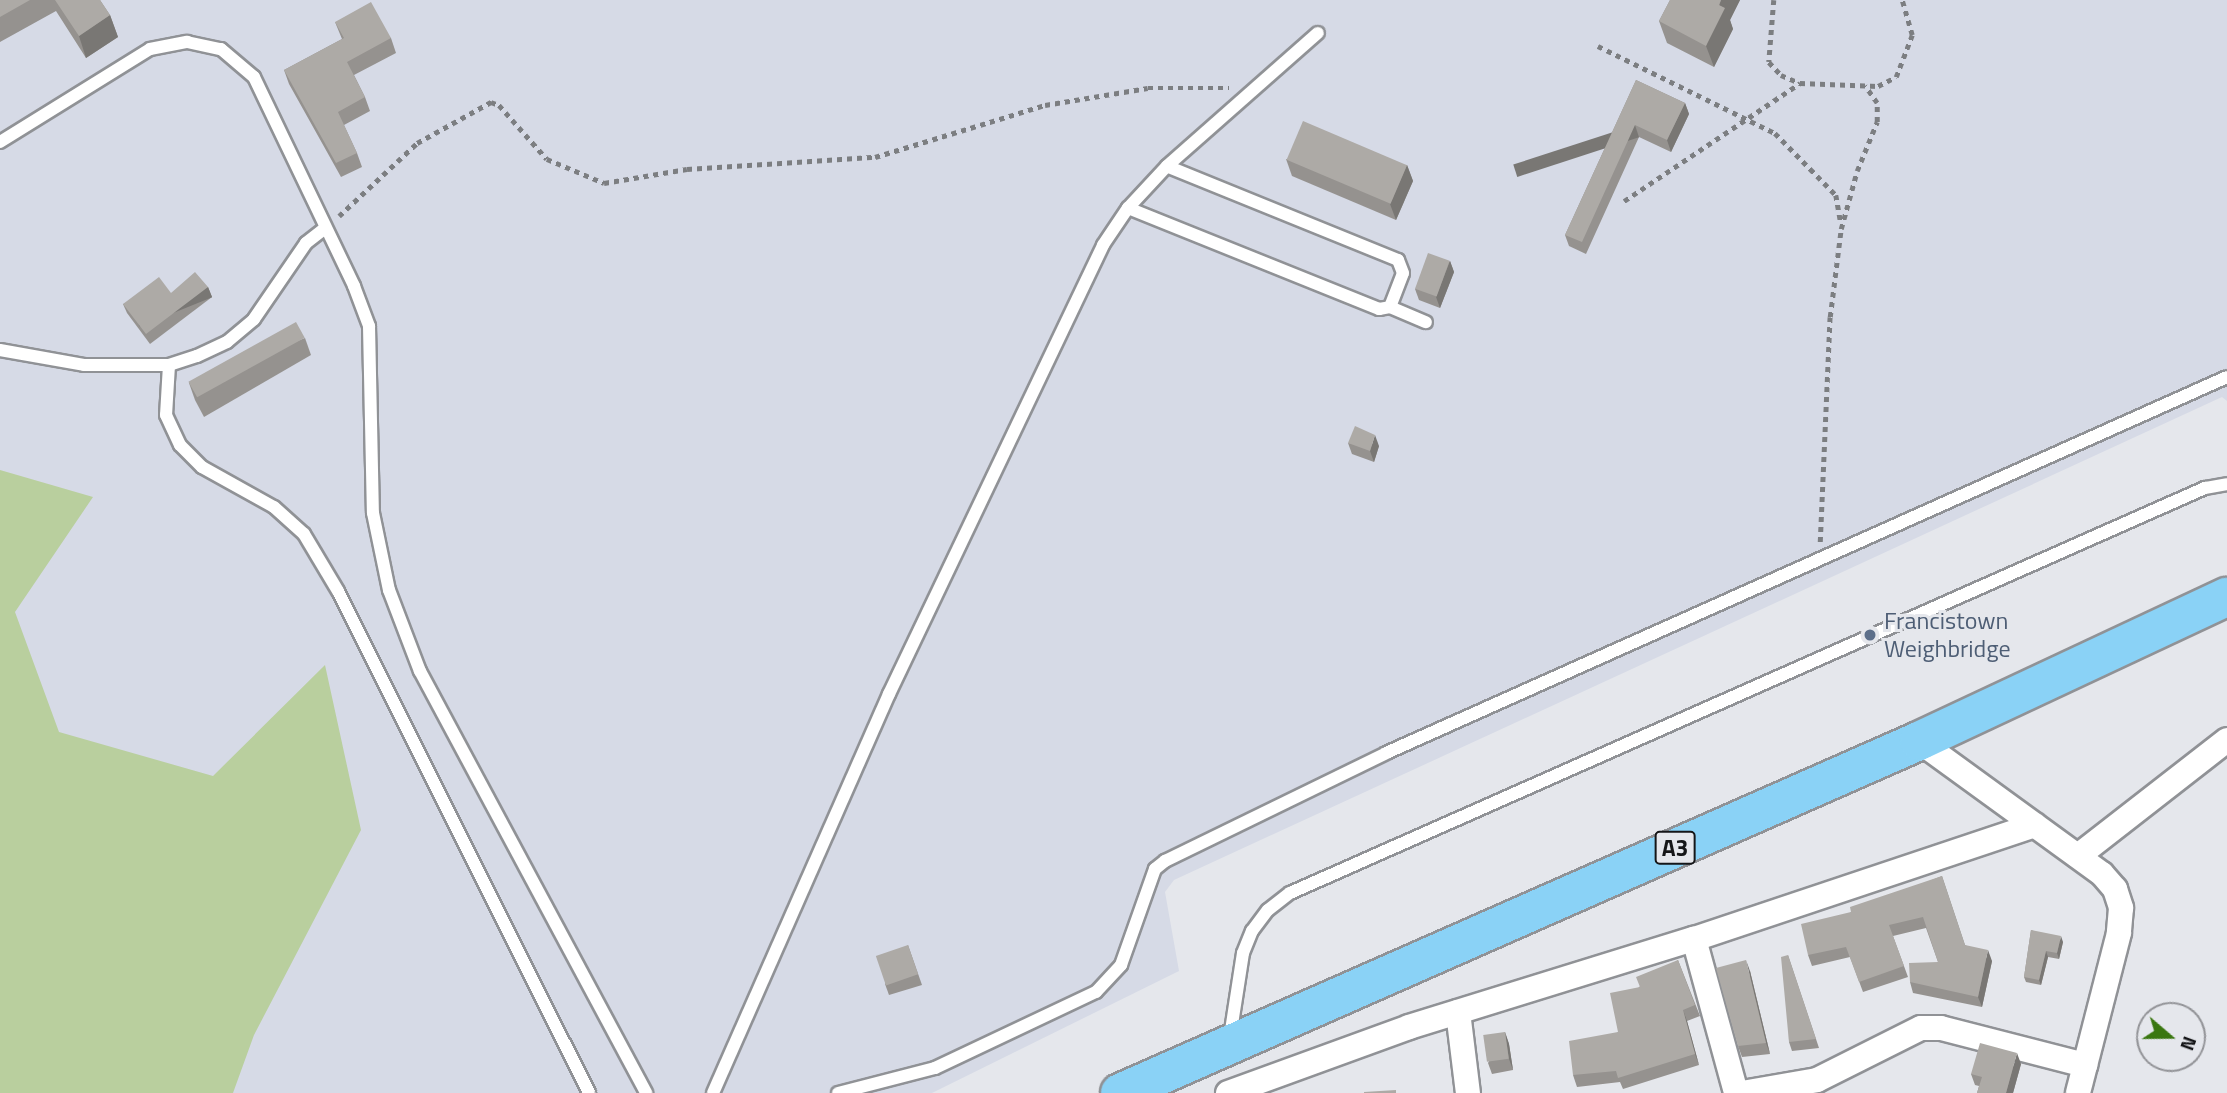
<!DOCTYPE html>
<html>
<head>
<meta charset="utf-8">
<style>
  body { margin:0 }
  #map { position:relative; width:2227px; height:1093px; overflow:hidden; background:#e5e7ec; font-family:"Titillium Web",sans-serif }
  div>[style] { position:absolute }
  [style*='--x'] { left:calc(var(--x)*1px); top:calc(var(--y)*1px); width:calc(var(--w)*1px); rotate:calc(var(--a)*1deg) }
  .built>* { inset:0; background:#d6dae6 }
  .green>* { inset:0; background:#b9cf9e }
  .path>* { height:4.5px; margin-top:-2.25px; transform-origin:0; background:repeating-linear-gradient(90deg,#7c7e81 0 5px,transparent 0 10px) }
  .roads { filter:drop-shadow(2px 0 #909296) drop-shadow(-2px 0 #909296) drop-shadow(0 2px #909296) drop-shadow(0 -2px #909296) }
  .lane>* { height:12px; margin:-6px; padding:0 6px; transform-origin:6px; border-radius:6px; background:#fff }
  .street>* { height:24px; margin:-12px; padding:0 12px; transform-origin:12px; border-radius:12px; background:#fff }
  .highway>* { height:38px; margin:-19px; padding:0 19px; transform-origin:19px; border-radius:19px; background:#8ad2f6 }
  .wall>* { inset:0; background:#95928f }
  .shaded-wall>* { inset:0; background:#797774; transform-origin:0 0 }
  .building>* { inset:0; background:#adaaa6; transform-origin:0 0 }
  .dots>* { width:19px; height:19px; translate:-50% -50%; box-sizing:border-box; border:4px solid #e5e7ec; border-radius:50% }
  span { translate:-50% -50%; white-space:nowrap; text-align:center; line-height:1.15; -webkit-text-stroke:6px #e5e7ec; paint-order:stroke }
  .shield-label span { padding:2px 5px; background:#e5e7ec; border:2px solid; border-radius:5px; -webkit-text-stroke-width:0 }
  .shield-label { font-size:23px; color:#151618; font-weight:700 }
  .service-label { font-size:24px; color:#4e5e75 }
  .left { translate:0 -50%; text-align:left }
  .north { position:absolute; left:2136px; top:1002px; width:70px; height:70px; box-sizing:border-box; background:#e5e7ec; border:2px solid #929397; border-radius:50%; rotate:110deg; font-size:19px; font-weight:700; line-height:28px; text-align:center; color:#151618 }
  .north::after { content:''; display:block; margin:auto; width:24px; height:32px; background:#3a7710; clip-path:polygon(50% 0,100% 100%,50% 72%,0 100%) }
</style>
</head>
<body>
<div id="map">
  <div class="built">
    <i style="clip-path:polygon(0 0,2227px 0,2227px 401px,2222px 397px,1174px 880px,1165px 892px,1179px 971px,932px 1093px,0 1093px)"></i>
  </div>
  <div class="green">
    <i style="clip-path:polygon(0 470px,93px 497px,15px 612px,59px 732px,213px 776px,325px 665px,361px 830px,254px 1035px,233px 1093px,0 1093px)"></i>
  </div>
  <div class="path">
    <i style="--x:1774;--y:0;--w:62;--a:94.6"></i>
    <i style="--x:1769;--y:62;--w:18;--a:47"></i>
    <i style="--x:1781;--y:75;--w:21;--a:23"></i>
    <i style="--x:1598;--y:46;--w:197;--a:26.2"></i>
    <i style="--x:1775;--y:133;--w:87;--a:45.5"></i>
    <i style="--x:1836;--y:195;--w:29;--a:80"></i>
    <i style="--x:1624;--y:201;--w:212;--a:-33.8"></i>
    <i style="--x:1800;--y:83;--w:78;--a:2.2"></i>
    <i style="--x:1878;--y:86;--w:20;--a:-27"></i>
    <i style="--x:1896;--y:77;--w:45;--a:-69.1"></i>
    <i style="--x:1912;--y:35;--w:36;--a:-106"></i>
    <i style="--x:339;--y:216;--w:107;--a:-43.1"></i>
    <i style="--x:417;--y:143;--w:85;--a:-29"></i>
    <i style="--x:491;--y:102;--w:9;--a:21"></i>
    <i style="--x:499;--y:105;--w:72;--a:48.4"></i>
    <i style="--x:547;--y:159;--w:62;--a:22.8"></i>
    <i style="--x:604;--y:183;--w:84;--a:-9.6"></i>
    <i style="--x:687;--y:169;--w:188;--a:-3.7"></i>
    <i style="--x:875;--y:157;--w:178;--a:-17"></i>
    <i style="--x:1045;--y:105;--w:104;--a:-9.4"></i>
    <i style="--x:1148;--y:88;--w:81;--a:0"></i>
    <i style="--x:1820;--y:542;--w:225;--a:-87.5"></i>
    <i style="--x:1830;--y:317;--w:89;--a:-82.9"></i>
    <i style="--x:1841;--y:229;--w:60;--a:-74.6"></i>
    <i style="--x:1857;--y:171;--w:53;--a:-67.8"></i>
    <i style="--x:1877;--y:122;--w:19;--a:-90"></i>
    <i style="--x:1877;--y:103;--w:21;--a:-125"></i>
  </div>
  <div class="roads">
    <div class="lane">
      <i style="--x:0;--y:142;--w:176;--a:-31.8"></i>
      <i style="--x:150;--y:49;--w:38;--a:-11"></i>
      <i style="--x:187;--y:42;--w:35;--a:12"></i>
      <i style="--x:221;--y:49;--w:43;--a:40.3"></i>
      <i style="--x:254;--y:77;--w:232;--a:64.4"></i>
      <i style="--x:354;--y:286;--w:43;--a:69.4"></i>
      <i style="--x:369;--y:326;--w:187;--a:88.8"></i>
      <i style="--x:373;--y:513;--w:79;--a:78.3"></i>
      <i style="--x:389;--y:590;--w:87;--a:69.1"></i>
      <i style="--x:420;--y:671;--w:479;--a:61.8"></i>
      <i style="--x:1128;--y:208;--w:271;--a:21.9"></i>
      <i style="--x:1379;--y:309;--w:11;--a:-10"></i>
      <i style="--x:1390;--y:307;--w:36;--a:-69"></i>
      <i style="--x:1403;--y:273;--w:14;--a:-111"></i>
      <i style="--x:1398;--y:260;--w:249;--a:-157.9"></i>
      <i style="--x:1390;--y:307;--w:39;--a:23"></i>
      <i style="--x:0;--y:350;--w:85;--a:10.1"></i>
      <i style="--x:84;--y:365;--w:85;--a:0"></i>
      <i style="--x:169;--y:365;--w:29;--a:-18"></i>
      <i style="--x:197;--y:356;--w:33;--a:-25"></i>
      <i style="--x:227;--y:342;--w:35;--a:-40"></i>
      <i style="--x:254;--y:319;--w:92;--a:-55.6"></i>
      <i style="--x:306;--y:243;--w:24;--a:-38"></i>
      <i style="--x:169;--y:365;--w:50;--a:93.4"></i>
      <i style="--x:166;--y:415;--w:33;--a:65"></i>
      <i style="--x:180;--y:445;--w:31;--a:45"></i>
      <i style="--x:202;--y:467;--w:82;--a:29.1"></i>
      <i style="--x:274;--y:507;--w:40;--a:42"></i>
      <i style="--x:304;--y:534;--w:66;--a:59.2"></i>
      <i style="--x:338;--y:591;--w:561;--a:63.43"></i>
      <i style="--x:1230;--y:1037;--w:85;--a:-81.2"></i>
      <i style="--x:1243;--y:953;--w:24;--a:-68"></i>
      <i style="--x:1252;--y:931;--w:26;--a:-53"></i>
      <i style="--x:1268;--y:910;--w:28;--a:-38"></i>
      <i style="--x:1290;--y:893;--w:1001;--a:-23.88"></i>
      <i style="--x:2205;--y:488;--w:22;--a:-10"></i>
      <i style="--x:713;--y:1093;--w:436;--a:-66.2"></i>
      <i style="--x:889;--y:694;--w:497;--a:-64.5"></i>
      <i style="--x:1103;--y:245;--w:45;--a:-56"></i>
      <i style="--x:1128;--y:208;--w:57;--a:-47.1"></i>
      <i style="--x:1167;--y:166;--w:201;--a:-41.4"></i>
      <i style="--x:838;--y:1093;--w:100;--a:-14.5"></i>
      <i style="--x:935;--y:1068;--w:178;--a:-25.3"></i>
      <i style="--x:1096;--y:992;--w:37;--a:-47"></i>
      <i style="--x:1121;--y:965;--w:102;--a:-70.5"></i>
      <i style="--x:1155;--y:869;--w:13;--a:-39"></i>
      <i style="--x:1165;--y:861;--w:246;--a:-26"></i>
      <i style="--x:1386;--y:753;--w:921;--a:-24.09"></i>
    </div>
    <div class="street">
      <i style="--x:1919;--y:741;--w:226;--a:36"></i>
      <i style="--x:2102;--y:874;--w:20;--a:49"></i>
      <i style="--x:2115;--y:889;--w:20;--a:72"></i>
      <i style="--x:2121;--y:908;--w:25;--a:95"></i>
      <i style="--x:2119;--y:933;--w:165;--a:104.4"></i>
      <i style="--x:2078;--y:856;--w:189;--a:-37.9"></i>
      <i style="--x:1694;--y:939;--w:160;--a:74.7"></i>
      <i style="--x:1458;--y:1012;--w:82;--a:83"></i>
      <i style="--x:1228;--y:1093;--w:193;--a:-20"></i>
      <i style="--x:1409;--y:1027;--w:298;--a:-17.2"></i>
      <i style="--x:1694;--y:939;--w:359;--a:-18.5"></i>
      <i style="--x:1742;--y:1093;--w:76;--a:-9.8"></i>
      <i style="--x:1817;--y:1080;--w:116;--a:-26.6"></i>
      <i style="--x:1921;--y:1028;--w:20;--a:0"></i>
      <i style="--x:1941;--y:1028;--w:149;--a:14.4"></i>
    </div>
    <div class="highway">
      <i style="--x:1120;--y:1093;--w:873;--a:-23.78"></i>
      <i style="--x:1919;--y:741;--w:340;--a:-25.1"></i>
    </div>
  </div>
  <div class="wall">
    <i style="clip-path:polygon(0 0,100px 0,110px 15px,118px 37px,86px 58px,56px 11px,0 42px)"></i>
    <i style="clip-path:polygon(1670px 0,1740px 0,1730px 20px,1733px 29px,1714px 67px,1667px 43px,1659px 21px)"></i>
    <i style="clip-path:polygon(335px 22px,391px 38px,396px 53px,354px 75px,365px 97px,370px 111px,344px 125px,357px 153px,362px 167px,341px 177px,289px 84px,284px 70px,342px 39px)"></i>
    <i style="clip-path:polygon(1636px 80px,1685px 103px,1689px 114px,1671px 152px,1639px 137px,1586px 254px,1569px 246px,1565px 235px)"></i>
    <i style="clip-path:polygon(1286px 159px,1407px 165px,1413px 181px,1396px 220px,1292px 176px)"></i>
    <i style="clip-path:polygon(1450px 261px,1454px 272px,1440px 308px,1419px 300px,1415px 289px)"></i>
    <i style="clip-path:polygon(208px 287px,212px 297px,150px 344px,127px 313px,123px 304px,171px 293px)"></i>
    <i style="clip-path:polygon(305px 338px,311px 355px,204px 417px,195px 400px,189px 383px)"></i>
    <i style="clip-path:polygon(1348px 443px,1379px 446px,1374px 462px,1352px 454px)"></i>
    <i style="clip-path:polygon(1942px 876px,1965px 945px,1992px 961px,1982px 1007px,1913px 993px,1910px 982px,1938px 962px,1926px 928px,1893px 936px,1908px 977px,1863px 992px,1850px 957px,1812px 966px,1808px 955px,1851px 912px)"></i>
    <i style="clip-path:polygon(2031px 930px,2063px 942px,2059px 959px,2048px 957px,2041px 985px,2026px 982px,2024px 977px)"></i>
    <i style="clip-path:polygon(908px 945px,922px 985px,889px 995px,885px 984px)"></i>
    <i style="clip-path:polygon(1788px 955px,1819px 1048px,1792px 1051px,1789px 1042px)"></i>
    <i style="clip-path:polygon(1678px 960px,1700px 1016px,1687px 1021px,1699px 1065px,1623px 1089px,1620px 1082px,1577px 1087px,1573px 1075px,1618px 1032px,1639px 987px)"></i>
    <i style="clip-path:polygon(1750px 971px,1770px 1054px,1742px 1057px,1738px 1046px)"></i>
    <i style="clip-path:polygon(1505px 1032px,1509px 1044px,1513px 1070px,1492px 1074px,1488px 1063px)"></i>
    <i style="clip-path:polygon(2021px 1064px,2013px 1093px,1977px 1093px,1979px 1086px,1975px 1085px,1971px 1074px)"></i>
  </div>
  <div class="shaded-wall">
    <i style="clip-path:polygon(1721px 0,1740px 0,1730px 20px,1733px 29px,1714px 67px,1706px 46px)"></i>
    <i style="clip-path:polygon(110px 15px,118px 37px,86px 58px,79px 36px)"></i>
    <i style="clip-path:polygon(1685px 103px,1689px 114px,1671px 152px,1667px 140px)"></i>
    <i style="left:1635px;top:125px;width:13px;height:128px;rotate:72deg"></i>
    <i style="clip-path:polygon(1407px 165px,1413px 181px,1396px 220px,1390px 204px)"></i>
    <i style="clip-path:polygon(1450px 261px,1454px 272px,1440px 308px,1436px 297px)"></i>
    <i style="left:208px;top:287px;width:11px;height:78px;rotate:68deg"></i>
    <i style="clip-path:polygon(1375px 435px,1379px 446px,1374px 462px,1370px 451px)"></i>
    <i style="clip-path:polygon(2061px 936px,2063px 942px,2059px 959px,2057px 953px)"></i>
    <i style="clip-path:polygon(1988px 950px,1992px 961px,1982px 1007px,1978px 997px)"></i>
    <i style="clip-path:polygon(2046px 951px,2048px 957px,2041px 985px,2039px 980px)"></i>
    <i style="clip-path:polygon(1746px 960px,1750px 971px,1770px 1054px,1766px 1043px)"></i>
    <i style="clip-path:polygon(1683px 1010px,1687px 1021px,1699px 1065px,1695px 1054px)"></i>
    <i style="clip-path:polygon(1505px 1032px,1509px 1044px,1513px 1070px,1509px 1059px)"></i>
    <i style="clip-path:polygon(2017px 1053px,2021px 1064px,2013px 1093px,2006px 1093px)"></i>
  </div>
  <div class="building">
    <i style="clip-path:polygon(0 0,30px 0,0 17px)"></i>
    <i style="clip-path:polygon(55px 0,100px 0,110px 15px,79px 36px)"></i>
    <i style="clip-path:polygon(1670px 0,1721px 0,1719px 5px,1725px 8px,1706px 46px,1659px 21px)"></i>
    <i style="clip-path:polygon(371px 2px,391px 38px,347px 62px,365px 97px,338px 112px,357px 153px,336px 163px,284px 70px,344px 38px,335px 22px)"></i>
    <i style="clip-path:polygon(1636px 80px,1685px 103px,1667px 140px,1635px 125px,1582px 242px,1565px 235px)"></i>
    <i style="left:1303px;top:121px;width:113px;height:42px;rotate:23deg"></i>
    <i style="left:1428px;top:253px;width:23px;height:38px;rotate:20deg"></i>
    <i style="clip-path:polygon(195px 272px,208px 287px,146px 334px,123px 304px,159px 277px,171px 293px)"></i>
    <i style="left:296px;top:322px;width:18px;height:123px;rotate:61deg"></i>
    <i style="clip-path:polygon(1355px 426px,1375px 435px,1370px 451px,1348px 443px)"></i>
    <i style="clip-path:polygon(1942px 876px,1965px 945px,1988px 950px,1978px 997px,1910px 982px,1909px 963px,1938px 962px,1923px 917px,1889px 925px,1904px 966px,1859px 982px,1846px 947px,1808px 955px,1801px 924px,1851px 912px,1850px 907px)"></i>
    <i style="clip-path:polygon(2031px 930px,2061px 936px,2057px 953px,2046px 951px,2039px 980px,2024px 977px)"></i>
    <i style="left:908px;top:945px;width:31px;height:34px;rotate:71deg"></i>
    <i style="clip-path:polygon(1788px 955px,1816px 1039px,1789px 1042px,1781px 957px)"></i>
    <i style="clip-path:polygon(1678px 960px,1695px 1005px,1683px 1010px,1695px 1054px,1618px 1078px,1616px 1071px,1573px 1075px,1569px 1041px,1618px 1032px,1610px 993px,1640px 987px,1636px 977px)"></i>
    <i style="clip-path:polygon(1746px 960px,1766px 1043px,1738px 1046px,1716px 968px)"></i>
    <i style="left:1505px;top:1032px;width:27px;height:22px;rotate:82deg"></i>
    <i style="clip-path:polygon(1980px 1043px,2017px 1053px,2006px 1093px,1977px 1093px,1982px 1077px,1971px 1074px)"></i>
    <i style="clip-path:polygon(1396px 1090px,1396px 1093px,1364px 1093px,1364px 1092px)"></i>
  </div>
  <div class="dots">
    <i style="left:1870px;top:635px;background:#5c6f8a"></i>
  </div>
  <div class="shield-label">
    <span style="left:1675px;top:848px">A3</span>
  </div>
  <div class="service-label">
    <span class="left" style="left:1884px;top:635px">Francistown<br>Weighbridge</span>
  </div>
  <div class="north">N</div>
</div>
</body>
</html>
